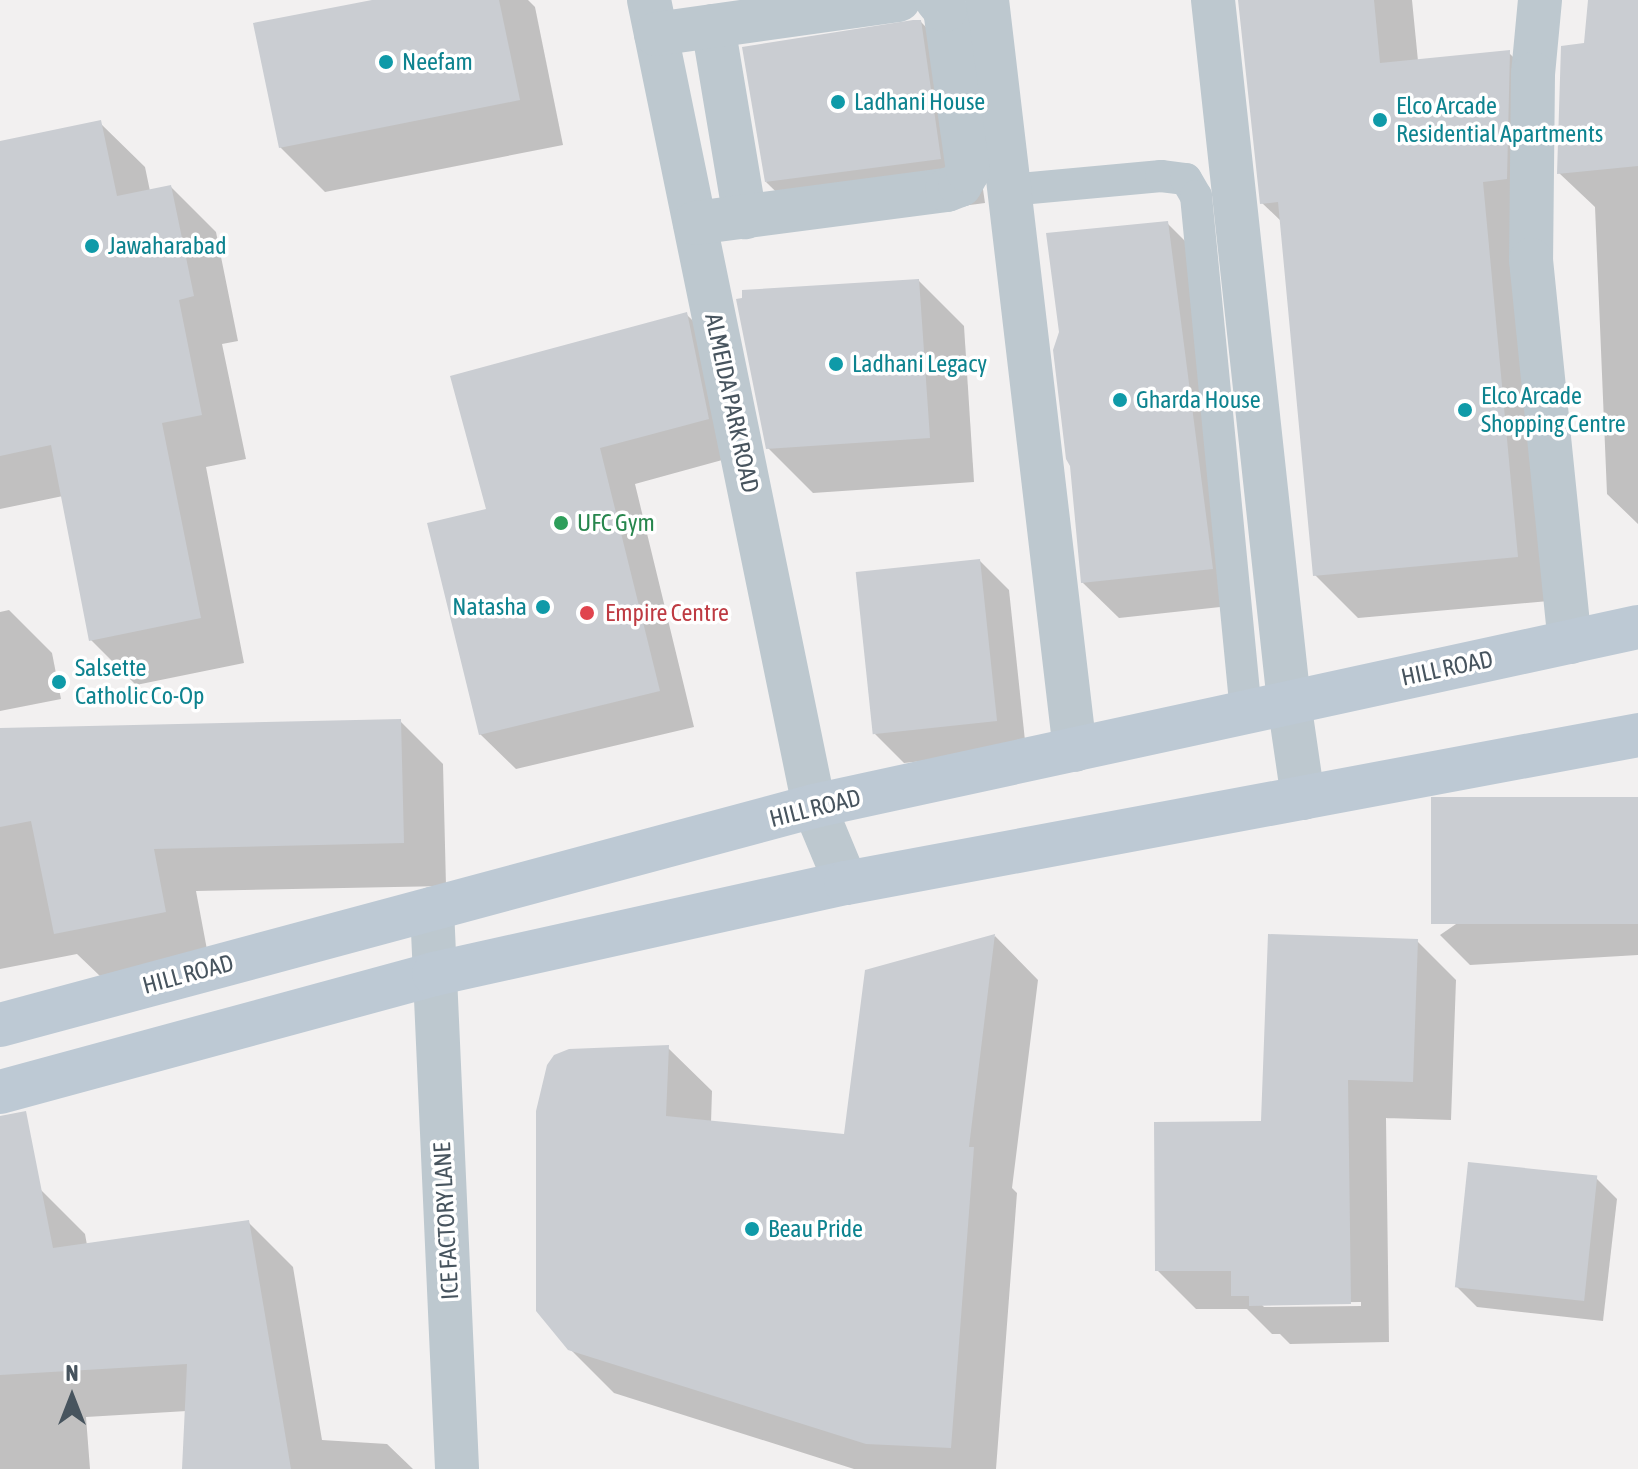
<!DOCTYPE html>
<html>
<head>
<meta charset="utf-8">
<style>
  body { margin:0 }
  #map { position:relative; width:1638px; height:1469px; overflow:hidden; background:#f2f0f0; font-family:"Asap Condensed",sans-serif }
  div>[style] { position:absolute }
  [style*='--x'] { left:calc(var(--x)*1px); top:calc(var(--y)*1px); width:calc(var(--w)*1px); rotate:calc(var(--a)*1deg) }
  .shadow>* { inset:0; background:#0003 }
  .building>* { inset:0; background:#cacdd2; transform-origin:0 0 }
  .service>* { height:32px; margin:-16px; padding:0 16px; transform-origin:16px; border-radius:16px; background:#bdc8cf }
  .minor>* { height:44px; margin:-22px; padding:0 22px; transform-origin:22px; border-radius:22px; background:#bdc8cf }
  .secondary>* { height:44px; margin:-22px; padding:0 22px; transform-origin:22px; border-radius:22px; background:#bdc9d4 }
  .dots>* { width:22px; height:22px; translate:-50% -50%; box-sizing:border-box; border:4px solid #fff; border-radius:50% }
  span { translate:-50% -50%; white-space:nowrap; text-align:center; line-height:1.15; -webkit-text-stroke:7px #fff; paint-order:stroke }
  .culture-label { font-size:24px; color:#0d838f }
  .left { translate:0 -50%; text-align:left }
  .right { translate:-100% -50%; text-align:right }
  .street-label { font-size:24px; color:#47545e }
  .leisure-label { font-size:24px; color:#27864d }
  .health-label { font-size:24px; color:#be3a42 }
  .north { position:absolute; left:32px; top:1357px; width:80px; height:80px; -webkit-text-stroke:6px #fff; paint-order:stroke; rotate:0deg; font-size:22px; font-weight:700; line-height:32px; text-align:center; color:#47545e }
  .north::after { content:''; display:block; margin:auto; width:28px; height:36px; background:#47545e; clip-path:polygon(50% 0,100% 100%,50% 72%,0 100%) }
</style>
</head>
<body>
<div id="map">
  <div class="shadow">
    <i style="clip-path:polygon(383px 0,528px 0,535px 7px,563px 145px,325px 192px,280px 147px)"></i>
    <i style="clip-path:polygon(1240px 0,1412px 0,1418px 61px,1509px 53px,1552px 95px,1549px 221px,1560px 600px,1358px 618px,1315px 575px,1282px 222px,1262px 203px)"></i>
    <i style="clip-path:polygon(1590px 0,1638px 0,1638px 524px,1607px 494px,1595px 207px,1559px 173px,1563px 47px,1586px 45px)"></i>
    <i style="clip-path:polygon(921px 22px,965px 67px,985px 203px,811px 226px,766px 182px)"></i>
    <i style="clip-path:polygon(100px 123px,145px 167px,150px 191px,171px 187px,216px 232px,238px 341px,222px 344px,246px 459px,206px 467px,244px 663px,136px 685px,91px 640px,63px 496px,0 509px,0 143px)"></i>
    <i style="clip-path:polygon(1167px 223px,1203px 259px,1248px 604px,1119px 618px,1082px 582px)"></i>
    <i style="clip-path:polygon(919px 281px,964px 326px,974px 482px,813px 493px,768px 448px)"></i>
    <i style="clip-path:polygon(687px 315px,723px 350px,744px 454px,635px 484px,694px 727px,516px 769px,480px 734px,488px 510px)"></i>
    <i style="clip-path:polygon(980px 561px,1009px 590px,1026px 750px,904px 763px,875px 734px)"></i>
    <i style="clip-path:polygon(9px 610px,52px 653px,61px 699px,0 711px,0 612px)"></i>
    <i style="clip-path:polygon(400px 721px,443px 764px,446px 886px,196px 891px,208px 955px,100px 976px,77px 954px,0 969px,0 730px)"></i>
    <i style="clip-path:polygon(1638px 799px,1638px 955px,1470px 965px,1440px 935px)"></i>
    <i style="clip-path:polygon(995px 936px,1038px 980px,1012px 1188px,1017px 1193px,996px 1469px,854px 1469px,614px 1393px,569px 1348px,668px 1048px,712px 1091px,711px 1123px,846px 1136px)"></i>
    <i style="clip-path:polygon(evenodd,1417px 941px,1456px 980px,1451px 1120px,1386px 1118px,1389px 1342px,1290px 1344px,1280px 1334px,1272px 1334px,1247px 1309px,1196px 1309px,1157px 1270px,1263px 1123px,1417px 941px,1361px 1302px,1361px 1306px,1264px 1307px,1260px 1303px,1361px 1302px)"></i>
    <i style="clip-path:polygon(1596px 1178px,1617px 1199px,1603px 1321px,1477px 1307px,1456px 1286px)"></i>
    <i style="clip-path:polygon(40px 1189px,85px 1234px,87px 1245px,248px 1222px,293px 1267px,322px 1440px,387px 1444px,413px 1469px,184px 1469px,187px 1411px,86px 1417px,90px 1469px,0 1469px,0 1197px)"></i>
  </div>
  <div class="building">
    <i style="clip-path:polygon(372px 0,499px 0,520px 100px,279px 148px,253px 23px)"></i>
    <i style="clip-path:polygon(1238px 0,1374px 0,1380px 63px,1510px 50px,1507px 179px,1483px 182px,1518px 557px,1313px 576px,1278px 202px,1260px 204px)"></i>
    <i style="clip-path:polygon(1588px 0,1638px 0,1638px 166px,1557px 174px,1561px 46px,1584px 43px)"></i>
    <i style="clip-path:polygon(913px 20px,921px 20px,941px 159px,765px 182px,742px 47px)"></i>
    <i style="clip-path:polygon(101px 120px,117px 196px,171px 185px,194px 296px,179px 300px,202px 415px,162px 423px,201px 618px,89px 641px,51px 445px,0 456px,0 141px)"></i>
    <i style="clip-path:polygon(1168px 221px,1213px 569px,1081px 583px,1070px 466px,1066px 459px,1053px 350px,1059px 332px,1046px 233px)"></i>
    <i style="clip-path:polygon(919px 279px,930px 438px,766px 449px,736px 299px,742px 298px,742px 290px)"></i>
    <i style="clip-path:polygon(687px 312px,709px 419px,600px 448px,660px 691px,479px 735px,427px 523px,486px 509px,450px 376px)"></i>
    <i style="left:980px;top:559px;width:163px;height:125px;rotate:84deg"></i>
    <i style="clip-path:polygon(401px 719px,404px 843px,154px 849px,166px 912px,54px 934px,31px 821px,0 827px,0 728px)"></i>
    <i style="left:1638px;top:797px;width:127px;height:207px;rotate:90deg"></i>
    <i style="clip-path:polygon(995px 934px,969px 1147px,974px 1147px,951px 1448px,866px 1444px,568px 1350px,536px 1311px,536px 1111px,547px 1065px,554px 1055px,569px 1049px,669px 1045px,666px 1116px,844px 1134px,865px 970px)"></i>
    <i style="clip-path:polygon(1268px 934px,1418px 939px,1413px 1082px,1348px 1080px,1351px 1304px,1249px 1306px,1249px 1296px,1231px 1296px,1231px 1271px,1155px 1271px,1154px 1122px,1261px 1121px)"></i>
    <i style="clip-path:polygon(26px 1111px,53px 1248px,249px 1220px,291px 1469px,182px 1469px,187px 1364px,0 1375px,0 1116px)"></i>
    <i style="left:1468px;top:1162px;width:130px;height:126px;rotate:6deg"></i>
  </div>
  <div class="service">
    <i style="--x:1010;--y:190;--w:152;--a:-5.3"></i>
    <i style="--x:1161;--y:176;--w:25;--a:7"></i>
    <i style="--x:1186;--y:179;--w:20;--a:60"></i>
    <i style="--x:1196;--y:196;--w:518;--a:84.47"></i>
  </div>
  <div class="minor">
    <i style="--x:649;--y:0;--w:823;--a:78.43"></i>
    <i style="--x:814;--y:806;--w:83;--a:67.4"></i>
    <i style="--x:987;--y:0;--w:755;--a:83.31"></i>
    <i style="--x:1213;--y:0;--w:706;--a:83.82"></i>
    <i style="--x:1289;--y:702;--w:97;--a:81.7"></i>
    <i style="--x:1540;--y:0;--w:74;--a:95.4"></i>
    <i style="--x:1533;--y:74;--w:186;--a:90.6"></i>
    <i style="--x:1531;--y:260;--w:384;--a:84.2"></i>
    <i style="--x:713;--y:26;--w:194;--a:80.5"></i>
    <i style="--x:656;--y:34;--w:245;--a:-8"></i>
    <i style="--x:695;--y:223;--w:254;--a:-7.5"></i>
    <i style="--x:947;--y:190;--w:14;--a:-21"></i>
    <i style="--x:960;--y:185;--w:16;--a:-60"></i>
    <i style="--x:968;--y:171;--w:163;--a:-98.1"></i>
    <i style="--x:945;--y:10;--w:13;--a:-129"></i>
    <i style="--x:432;--y:909;--w:561;--a:87.44"></i>
  </div>
  <div class="secondary">
    <i style="--x:0;--y:1025;--w:843;--a:-15.06"></i>
    <i style="--x:814;--y:806;--w:843;--a:-12.26"></i>
    <i style="--x:0;--y:1092;--w:450;--a:-15.2"></i>
    <i style="--x:434;--y:974;--w:422;--a:-12.5"></i>
    <i style="--x:846;--y:883;--w:806;--a:-10.58"></i>
  </div>
  <div class="dots">
    <i style="left:386px;top:62px;background:#0f9aa8"></i>
    <i style="left:838px;top:102px;background:#0f9aa8"></i>
    <i style="left:1380px;top:120px;background:#0f9aa8"></i>
    <i style="left:92px;top:246px;background:#0f9aa8"></i>
    <i style="left:836px;top:364px;background:#0f9aa8"></i>
    <i style="left:1120px;top:400px;background:#0f9aa8"></i>
    <i style="left:1465px;top:410px;background:#0f9aa8"></i>
    <i style="left:561px;top:523px;background:#2e9e5b"></i>
    <i style="left:543px;top:607px;background:#0f9aa8"></i>
    <i style="left:587px;top:613px;background:#e0444e"></i>
    <i style="left:59px;top:682px;background:#0f9aa8"></i>
    <i style="left:752px;top:1229px;background:#0f9aa8"></i>
  </div>
  <div class="culture-label">
    <span class="left" style="left:402px;top:62px">Neefam</span>
    <span class="left" style="left:854px;top:102px">Ladhani House</span>
    <span class="left" style="left:1396px;top:120px">Elco Arcade<br>Residential Apartments</span>
    <span class="left" style="left:108px;top:246px">Jawaharabad</span>
    <span class="left" style="left:852px;top:364px">Ladhani Legacy</span>
    <span class="left" style="left:1481px;top:410px">Elco Arcade<br>Shopping Centre</span>
    <span class="left" style="left:1136px;top:400px">Gharda House</span>
    <span class="right" style="left:527px;top:607px">Natasha</span>
    <span class="left" style="left:75px;top:682px">Salsette<br>Catholic Co-Op</span>
    <span class="left" style="left:768px;top:1229px">Beau Pride</span>
  </div>
  <div class="street-label">
    <span style="left:732px;top:403px;rotate:78deg">ALMEIDA PARK ROAD</span>
    <span style="left:1447px;top:668px;rotate:-12deg">HILL ROAD</span>
    <span style="left:815px;top:808px;rotate:-14deg">HILL ROAD</span>
    <span style="left:188px;top:974px;rotate:-15deg">HILL ROAD</span>
    <span style="left:446px;top:1221px;rotate:-93deg">ICE FACTORY LANE</span>
  </div>
  <div class="leisure-label">
    <span class="left" style="left:577px;top:523px">UFC Gym</span>
  </div>
  <div class="health-label">
    <span class="left" style="left:605px;top:613px">Empire Centre</span>
  </div>
  <div class="north">N</div>
</div>
</body>
</html>
